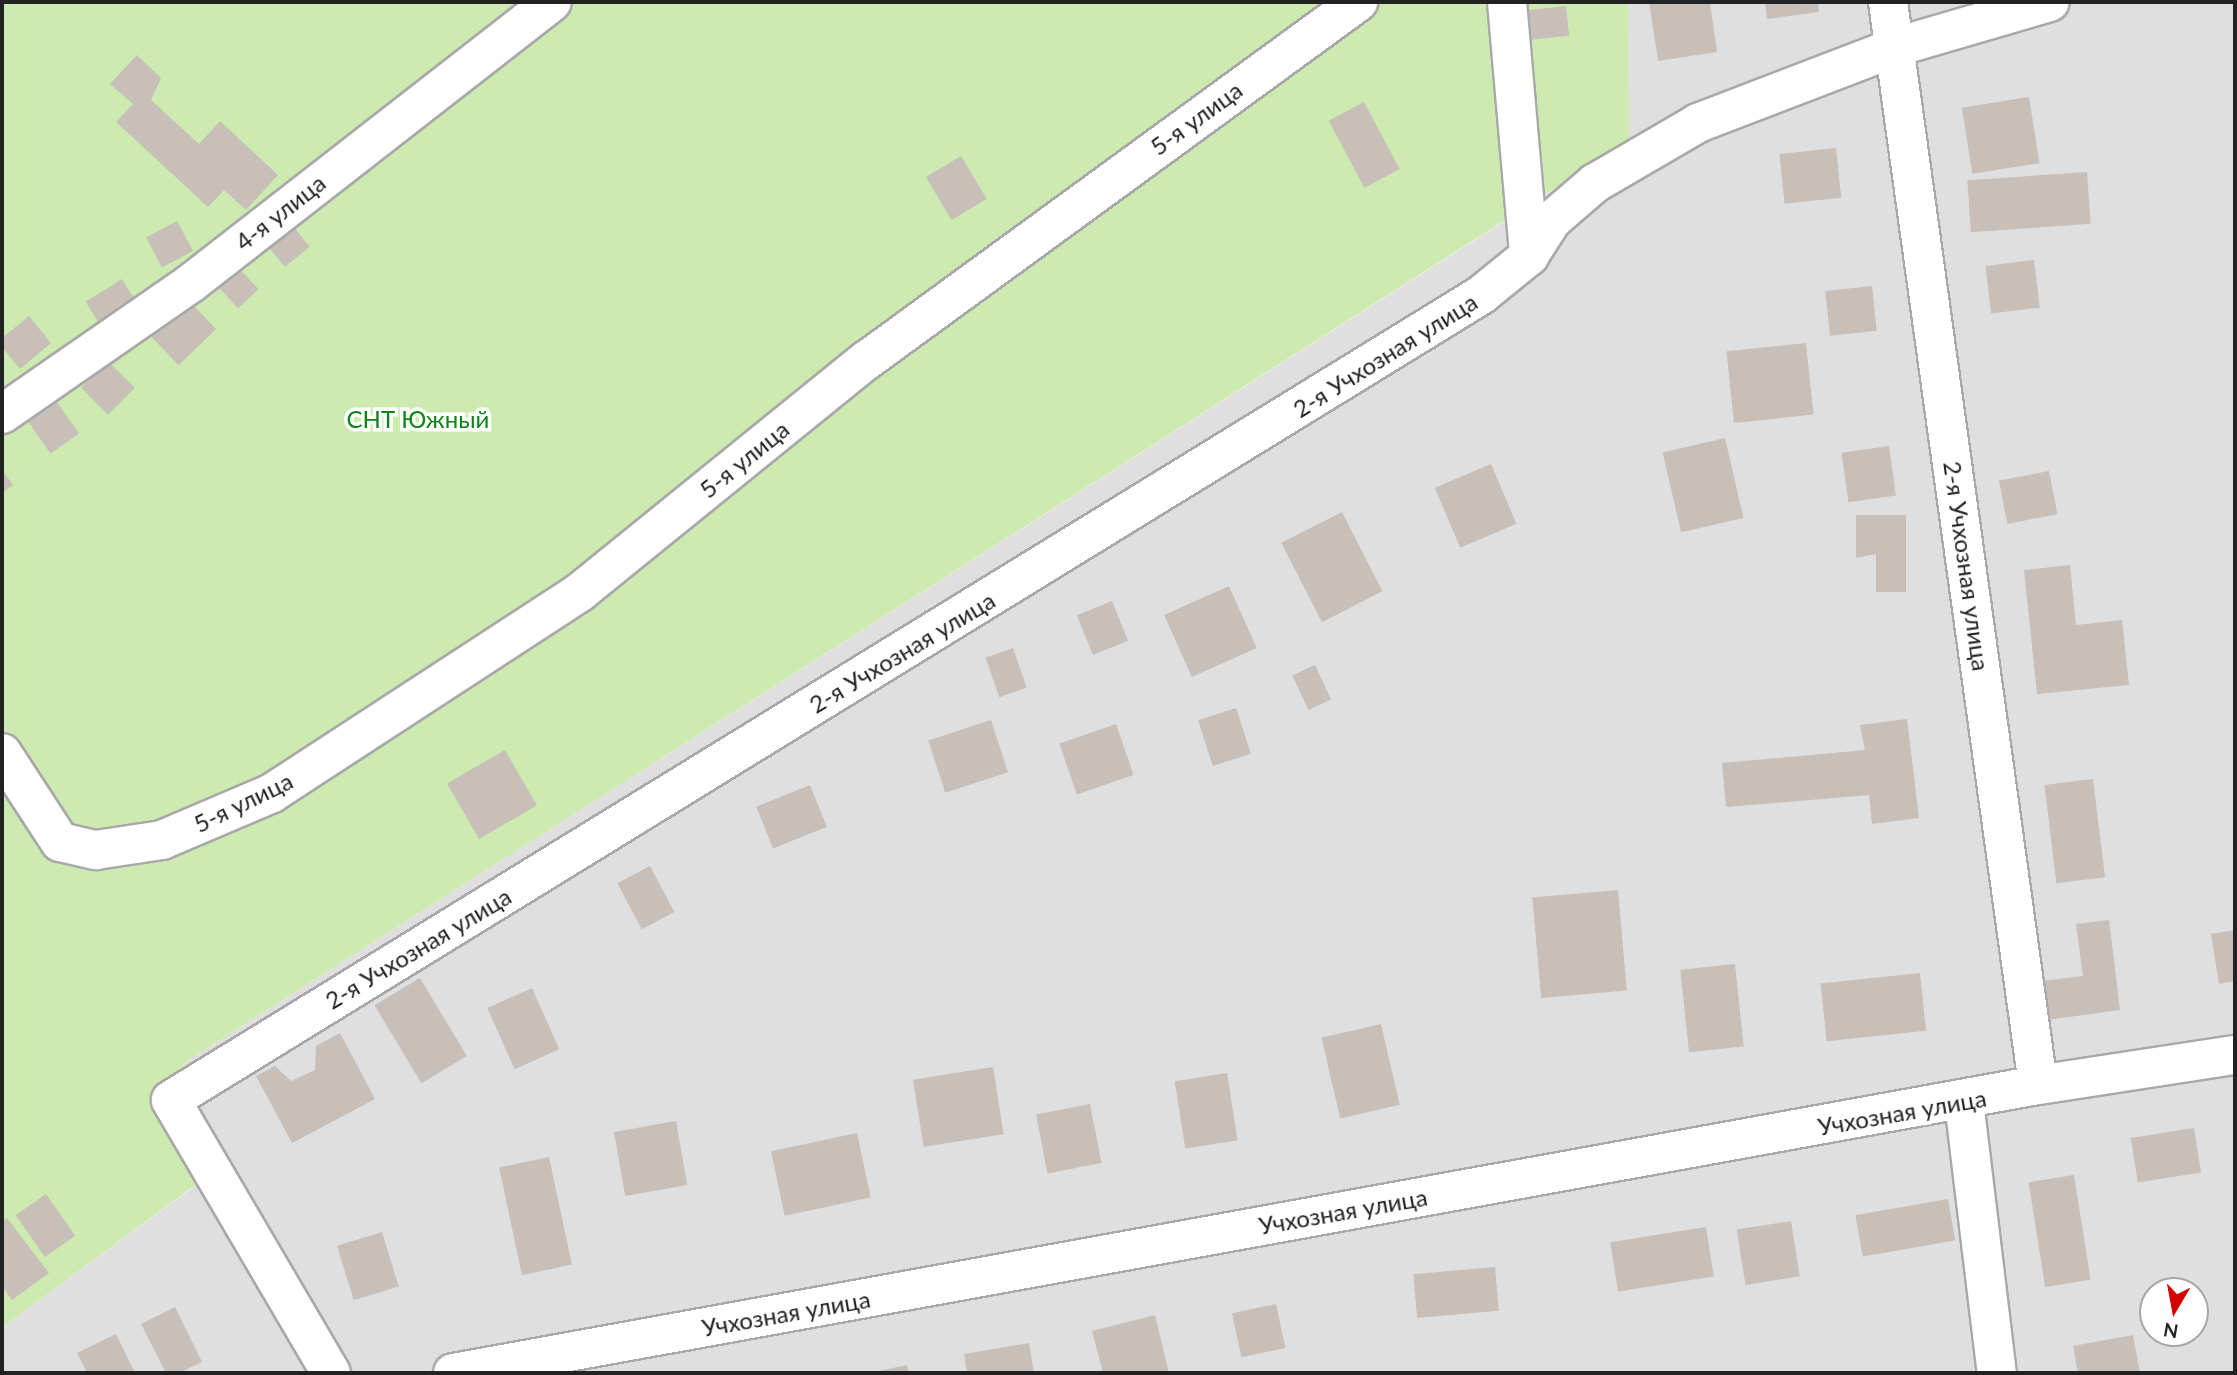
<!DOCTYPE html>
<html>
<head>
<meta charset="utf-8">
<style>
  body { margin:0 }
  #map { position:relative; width:2237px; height:1375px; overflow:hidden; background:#f2efe9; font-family:Lato,sans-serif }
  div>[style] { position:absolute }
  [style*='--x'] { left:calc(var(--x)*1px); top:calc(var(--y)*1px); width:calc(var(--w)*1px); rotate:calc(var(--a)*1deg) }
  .residential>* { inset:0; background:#e0dfdf }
  .grass>* { inset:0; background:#cdebb0 }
  .building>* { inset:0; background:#c7bfb8; transform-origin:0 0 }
  .roads { filter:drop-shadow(2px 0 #a9a9a9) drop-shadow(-2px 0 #a9a9a9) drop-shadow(0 2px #a9a9a9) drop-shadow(0 -2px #a9a9a9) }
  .minor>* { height:38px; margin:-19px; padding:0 19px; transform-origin:19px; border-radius:19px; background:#fff }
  span { translate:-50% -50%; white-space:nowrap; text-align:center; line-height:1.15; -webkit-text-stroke:7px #fff; paint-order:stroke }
  .street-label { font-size:24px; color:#222 }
  .park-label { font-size:24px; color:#0c8416 }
  .frame { position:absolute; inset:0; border:4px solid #222; pointer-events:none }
  .north { position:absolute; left:2139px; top:1277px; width:70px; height:70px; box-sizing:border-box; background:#fff; border:2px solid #a7a7a7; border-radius:50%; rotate:190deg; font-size:19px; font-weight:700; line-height:28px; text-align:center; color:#222 }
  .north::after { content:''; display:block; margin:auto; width:24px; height:32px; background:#d40000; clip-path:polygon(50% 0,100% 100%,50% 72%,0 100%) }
</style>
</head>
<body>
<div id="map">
  <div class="residential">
    <i style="clip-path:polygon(evenodd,1628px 2px,2235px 2px,2235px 1373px,2px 1373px,2px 1323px,4px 1326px,198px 1184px,161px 1090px,190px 1059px,1629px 142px,1628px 2px,2153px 1291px,2195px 1291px,2195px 1333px,2153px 1333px,2153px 1291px)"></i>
  </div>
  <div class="grass">
    <i style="clip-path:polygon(2px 2px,1628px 2px,1629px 141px,190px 1059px,161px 1090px,198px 1183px,4px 1326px)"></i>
  </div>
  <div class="building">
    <i style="clip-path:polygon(1649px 2px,1710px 2px,1717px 52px,1658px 61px)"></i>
    <i style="clip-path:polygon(1765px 2px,1818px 2px,1819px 12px,1767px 19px)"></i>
    <i style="left:1566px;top:6px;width:30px;height:47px;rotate:84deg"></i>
    <i style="clip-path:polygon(137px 55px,161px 78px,151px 100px,199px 144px,220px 121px,278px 175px,246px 210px,224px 190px,208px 207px,116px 122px,133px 104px,110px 84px)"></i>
    <i style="left:2029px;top:97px;width:67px;height:68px;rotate:81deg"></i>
    <i style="left:1364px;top:102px;width:76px;height:40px;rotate:62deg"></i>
    <i style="left:1836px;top:148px;width:50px;height:57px;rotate:84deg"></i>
    <i style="left:961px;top:156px;width:50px;height:41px;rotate:59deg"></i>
    <i style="left:2087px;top:172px;width:52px;height:120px;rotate:86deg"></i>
    <i style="left:177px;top:221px;width:34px;height:35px;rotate:62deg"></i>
    <i style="left:292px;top:225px;width:28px;height:32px;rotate:51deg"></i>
    <i style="left:2034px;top:260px;width:48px;height:49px;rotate:83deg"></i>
    <i style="left:236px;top:265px;width:33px;height:28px;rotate:47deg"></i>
    <i style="left:122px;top:279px;width:26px;height:43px;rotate:58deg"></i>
    <i style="left:1872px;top:286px;width:45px;height:47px;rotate:84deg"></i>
    <i style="left:189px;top:301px;width:39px;height:52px;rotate:46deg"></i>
    <i style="clip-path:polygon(29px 316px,51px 343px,20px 369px,2px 347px,2px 338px)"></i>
    <i style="left:1806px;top:343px;width:72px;height:80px;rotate:84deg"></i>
    <i style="left:108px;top:361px;width:38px;height:38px;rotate:45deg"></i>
    <i style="left:55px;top:399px;width:42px;height:35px;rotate:55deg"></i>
    <i style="left:1725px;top:438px;width:82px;height:64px;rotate:77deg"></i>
    <i style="left:1889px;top:446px;width:50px;height:48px;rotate:82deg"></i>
    <i style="left:1491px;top:464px;width:65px;height:61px;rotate:67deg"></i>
    <i style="clip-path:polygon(2px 470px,13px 485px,2px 493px)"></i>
    <i style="left:2049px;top:471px;width:44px;height:51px;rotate:79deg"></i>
    <i style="left:1342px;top:512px;width:89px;height:68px;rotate:63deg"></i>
    <i style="clip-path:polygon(1856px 515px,1906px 515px,1906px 592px,1876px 592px,1876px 554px,1856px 558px)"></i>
    <i style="clip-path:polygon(2070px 565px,2076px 625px,2122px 620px,2129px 685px,2037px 694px,2024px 570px)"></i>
    <i style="left:1229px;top:586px;width:68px;height:71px;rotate:66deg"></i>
    <i style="left:1112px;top:601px;width:43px;height:38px;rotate:68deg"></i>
    <i style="left:1013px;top:648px;width:42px;height:29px;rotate:71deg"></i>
    <i style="left:1315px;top:665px;width:38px;height:25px;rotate:65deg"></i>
    <i style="left:1236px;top:708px;width:48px;height:40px;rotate:72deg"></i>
    <i style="clip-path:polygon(1907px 719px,1919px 818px,1872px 824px,1869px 795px,1726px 807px,1722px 763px,1865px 750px,1860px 725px)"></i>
    <i style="left:991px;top:720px;width:55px;height:66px;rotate:72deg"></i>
    <i style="left:1116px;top:724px;width:54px;height:60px;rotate:71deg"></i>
    <i style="left:505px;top:750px;width:64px;height:67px;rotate:60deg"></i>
    <i style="left:2093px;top:779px;width:99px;height:49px;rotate:83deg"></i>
    <i style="left:810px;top:785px;width:45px;height:58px;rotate:68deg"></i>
    <i style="left:650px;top:866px;width:52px;height:37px;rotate:62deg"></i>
    <i style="left:1618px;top:890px;width:101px;height:86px;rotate:85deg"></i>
    <i style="clip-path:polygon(2109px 920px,2120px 1010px,2047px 1020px,2042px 981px,2083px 976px,2076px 924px)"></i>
    <i style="clip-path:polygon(2235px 930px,2235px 981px,2219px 984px,2211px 934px)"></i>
    <i style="left:1735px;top:964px;width:83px;height:55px;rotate:84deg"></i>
    <i style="left:1920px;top:973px;width:58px;height:100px;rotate:84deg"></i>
    <i style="left:420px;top:978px;width:91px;height:53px;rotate:59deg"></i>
    <i style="left:532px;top:988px;width:67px;height:49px;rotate:66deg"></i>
    <i style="left:1381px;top:1024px;width:83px;height:61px;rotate:77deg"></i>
    <i style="clip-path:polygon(340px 1033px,375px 1099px,292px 1143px,256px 1076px,275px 1066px,291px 1081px,315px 1070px,316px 1046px)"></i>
    <i style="left:993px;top:1067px;width:68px;height:81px;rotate:81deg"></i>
    <i style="left:1227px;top:1073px;width:68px;height:53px;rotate:81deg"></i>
    <i style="left:1090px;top:1104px;width:60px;height:55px;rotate:79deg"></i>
    <i style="left:676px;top:1121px;width:65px;height:63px;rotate:80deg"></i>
    <i style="left:2194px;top:1128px;width:45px;height:64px;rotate:81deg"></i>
    <i style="left:857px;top:1133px;width:66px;height:88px;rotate:78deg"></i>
    <i style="left:549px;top:1157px;width:110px;height:51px;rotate:78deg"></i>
    <i style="left:2074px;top:1175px;width:106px;height:46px;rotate:81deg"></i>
    <i style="left:46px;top:1194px;width:51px;height:37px;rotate:55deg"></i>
    <i style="left:1948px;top:1199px;width:42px;height:94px;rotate:80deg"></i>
    <i style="clip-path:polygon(7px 1218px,49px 1273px,12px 1300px,2px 1286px,2px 1222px)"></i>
    <i style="left:1791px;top:1221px;width:56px;height:55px;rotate:81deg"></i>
    <i style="left:1706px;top:1227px;width:50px;height:97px;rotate:81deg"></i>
    <i style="left:382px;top:1232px;width:57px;height:47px;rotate:73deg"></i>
    <i style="left:1495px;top:1267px;width:44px;height:82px;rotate:85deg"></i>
    <i style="left:1276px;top:1304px;width:45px;height:45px;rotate:78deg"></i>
    <i style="clip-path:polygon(175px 1307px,202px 1362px,179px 1373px,166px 1373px,141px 1324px)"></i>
    <i style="clip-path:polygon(1155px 1315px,1169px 1373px,1103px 1373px,1092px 1331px)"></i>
    <i style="clip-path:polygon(116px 1334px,135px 1373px,87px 1373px,77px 1353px)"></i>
    <i style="clip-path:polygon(2133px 1335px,2140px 1373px,2078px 1373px,2073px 1346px)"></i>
    <i style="clip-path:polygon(1029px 1343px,1034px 1373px,967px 1373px,964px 1354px)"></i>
    <i style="clip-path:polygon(907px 1365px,909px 1373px,875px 1373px,874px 1372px)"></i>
  </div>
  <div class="roads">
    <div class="minor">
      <i style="--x:1507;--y:2;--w:255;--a:85"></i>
      <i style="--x:1888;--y:2;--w:1093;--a:82.11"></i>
      <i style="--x:2;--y:414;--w:230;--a:-34.7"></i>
      <i style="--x:191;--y:283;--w:457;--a:-37.9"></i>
      <i style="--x:2;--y:753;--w:106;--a:56.9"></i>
      <i style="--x:60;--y:842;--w:37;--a:13"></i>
      <i style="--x:96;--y:850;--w:67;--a:-8.6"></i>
      <i style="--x:162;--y:840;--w:120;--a:-23.1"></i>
      <i style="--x:272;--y:793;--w:368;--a:-33.1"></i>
      <i style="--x:580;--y:592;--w:369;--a:-39"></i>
      <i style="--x:867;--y:360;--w:608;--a:-36.1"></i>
      <i style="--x:1964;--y:1102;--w:273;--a:83.1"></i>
      <i style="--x:331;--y:1373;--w:316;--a:-120.4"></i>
      <i style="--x:171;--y:1100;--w:1538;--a:-31.57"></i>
      <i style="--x:1481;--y:295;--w:62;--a:-39.1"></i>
      <i style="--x:1529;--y:256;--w:43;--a:-57.4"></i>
      <i style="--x:1552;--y:220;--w:57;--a:-40.7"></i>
      <i style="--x:1595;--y:183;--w:119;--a:-30.2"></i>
      <i style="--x:1698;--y:123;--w:212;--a:-21"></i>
      <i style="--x:1896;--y:47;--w:160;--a:-16.3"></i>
      <i style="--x:453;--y:1373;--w:1611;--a:-10.3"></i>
      <i style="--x:2038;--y:1085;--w:199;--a:-8.7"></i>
    </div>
  </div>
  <div class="street-label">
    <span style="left:1196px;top:118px;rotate:-36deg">5-я улица</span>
    <span style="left:280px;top:212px;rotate:-38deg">4-я улица</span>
    <span style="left:1385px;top:355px;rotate:-32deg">2-я Учхозная улица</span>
    <span style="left:744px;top:459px;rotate:-39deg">5-я улица</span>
    <span style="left:1967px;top:566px;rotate:82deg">2-я Учхозная улица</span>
    <span style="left:902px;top:652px;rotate:-31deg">2-я Учхозная улица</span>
    <span style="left:243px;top:802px;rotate:-26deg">5-я улица</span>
    <span style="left:418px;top:948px;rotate:-31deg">2-я Учхозная улица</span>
    <span style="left:1902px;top:1112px;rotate:-10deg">Учхозная улица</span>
    <span style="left:1343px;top:1211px;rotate:-10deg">Учхозная улица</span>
    <span style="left:786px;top:1313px;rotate:-10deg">Учхозная улица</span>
  </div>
  <div class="park-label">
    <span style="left:418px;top:419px">СНТ Южный</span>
  </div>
  <div class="frame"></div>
  <div class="north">N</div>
</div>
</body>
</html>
